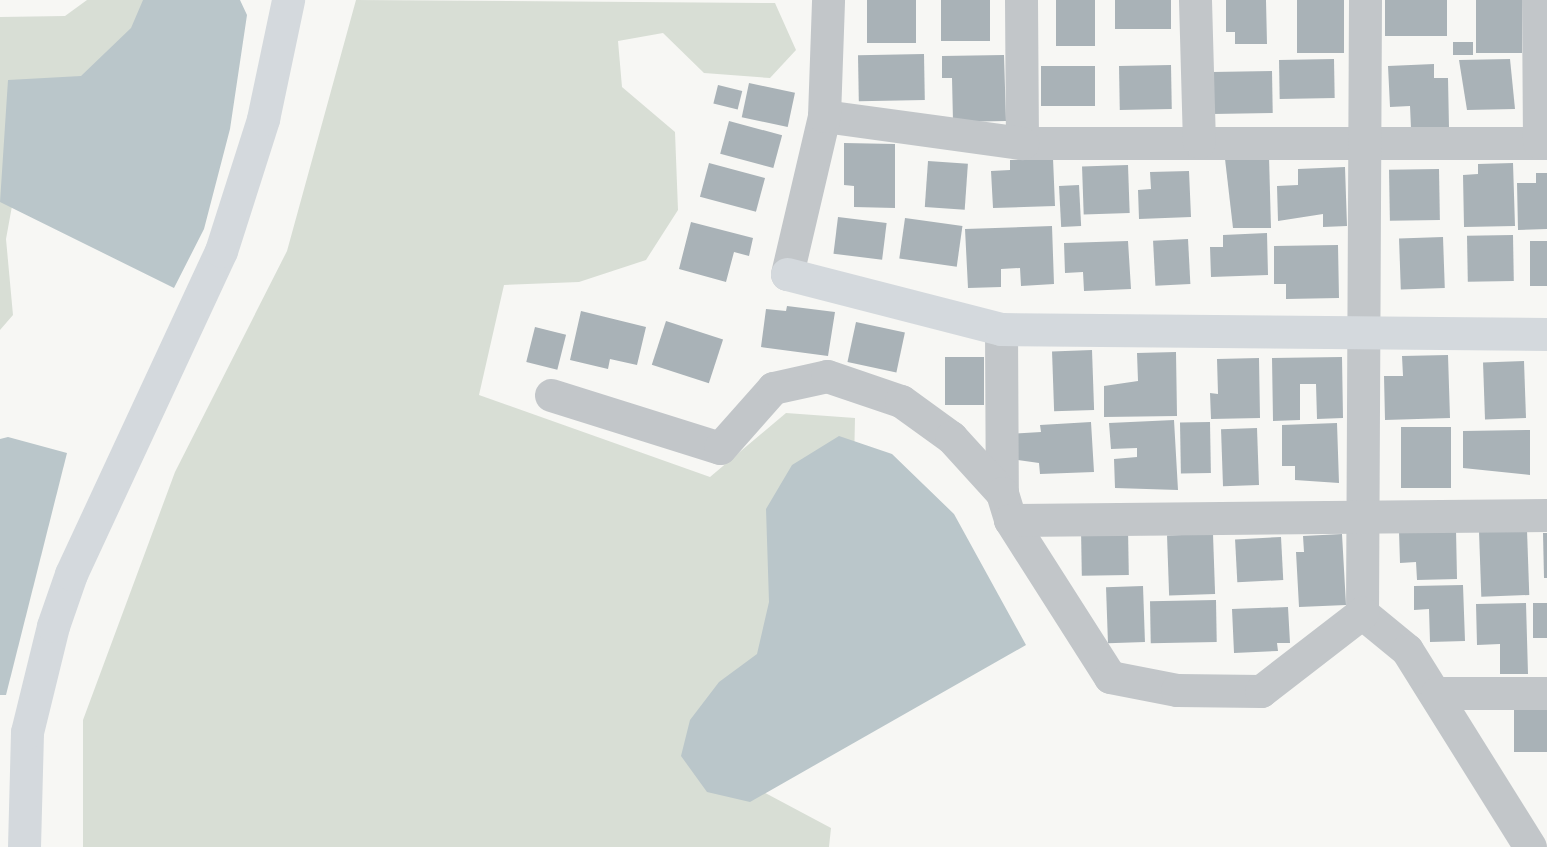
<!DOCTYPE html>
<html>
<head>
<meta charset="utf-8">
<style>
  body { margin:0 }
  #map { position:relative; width:1547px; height:847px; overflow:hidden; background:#f7f7f4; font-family:"Open Sans",sans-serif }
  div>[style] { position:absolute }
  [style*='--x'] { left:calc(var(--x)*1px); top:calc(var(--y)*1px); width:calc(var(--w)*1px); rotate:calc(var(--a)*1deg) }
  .green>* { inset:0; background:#d8ded5 }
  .water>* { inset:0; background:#bac6ca }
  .building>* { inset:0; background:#a9b2b7; transform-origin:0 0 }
  .street>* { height:33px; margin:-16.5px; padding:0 16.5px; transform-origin:16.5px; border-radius:16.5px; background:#c2c6c9 }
  .secondary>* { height:33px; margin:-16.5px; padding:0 16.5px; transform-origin:16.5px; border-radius:16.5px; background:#d4d9dd }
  span { translate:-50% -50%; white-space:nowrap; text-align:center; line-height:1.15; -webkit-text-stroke:6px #fff; paint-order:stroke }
</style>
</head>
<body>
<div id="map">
  <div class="green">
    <i style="clip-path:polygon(87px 0,178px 0,84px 97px,30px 107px,6px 239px,13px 315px,0 330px,0 17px,65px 16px)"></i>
    <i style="clip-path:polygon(356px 0,775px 3px,796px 50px,770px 78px,704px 73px,663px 33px,618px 41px,622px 87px,675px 132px,678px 210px,646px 260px,579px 282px,504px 285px,479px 395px,710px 477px,786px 413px,855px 418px,854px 465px,718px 768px,831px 828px,829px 847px,83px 847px,83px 720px,175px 472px,287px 251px)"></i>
  </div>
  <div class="water">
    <i style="clip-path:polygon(143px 0,240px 0,247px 15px,230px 129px,204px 229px,174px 288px,0 202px,8px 80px,81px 76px,131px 28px)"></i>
    <i style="clip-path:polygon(839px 436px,892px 454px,954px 514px,1026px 645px,750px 802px,707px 792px,681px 756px,690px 720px,719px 682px,757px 654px,769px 602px,766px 509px,792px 465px)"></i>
    <i style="clip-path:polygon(8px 437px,67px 453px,6px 695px,0 695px,0 439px)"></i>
  </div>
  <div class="building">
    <i style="left:867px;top:0;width:49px;height:43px"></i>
    <i style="left:941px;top:0;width:49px;height:41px"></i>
    <i style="left:1056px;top:0;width:39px;height:46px"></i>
    <i style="left:1115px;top:0;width:56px;height:29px"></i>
    <i style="clip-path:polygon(1226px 0,1266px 0,1267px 44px,1235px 44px,1235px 32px,1226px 32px)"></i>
    <i style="left:1297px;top:0;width:47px;height:53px"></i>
    <i style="left:1385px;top:0;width:62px;height:36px"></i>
    <i style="left:1476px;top:0;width:46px;height:53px"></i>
    <i style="left:1453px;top:42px;width:20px;height:13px"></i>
    <i style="left:924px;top:54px;width:46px;height:66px;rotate:89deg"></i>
    <i style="clip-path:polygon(1004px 55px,1006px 121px,953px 122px,952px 78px,942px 78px,942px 56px)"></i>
    <i style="left:1334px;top:59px;width:39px;height:55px;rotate:89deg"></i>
    <i style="clip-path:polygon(1510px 59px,1515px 109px,1467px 110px,1459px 60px)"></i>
    <i style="clip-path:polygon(1434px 64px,1434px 78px,1448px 78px,1449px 128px,1411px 129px,1410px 106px,1390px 107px,1388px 66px)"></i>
    <i style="left:1171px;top:65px;width:44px;height:52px;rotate:89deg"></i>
    <i style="left:1095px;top:66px;width:40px;height:54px;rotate:90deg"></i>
    <i style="left:1272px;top:71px;width:42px;height:60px;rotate:89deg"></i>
    <i style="left:749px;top:83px;width:47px;height:35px;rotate:12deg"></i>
    <i style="left:718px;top:85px;width:25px;height:19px;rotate:14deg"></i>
    <i style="left:729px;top:121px;width:55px;height:34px;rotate:15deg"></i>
    <i style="clip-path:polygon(844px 143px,895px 144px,895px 208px,854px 207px,854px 186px,844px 185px)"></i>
    <i style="clip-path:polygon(1269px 157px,1271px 228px,1233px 228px,1225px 159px)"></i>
    <i style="clip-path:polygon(1053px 158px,1055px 206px,993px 208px,991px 171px,1010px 170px,1010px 160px)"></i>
    <i style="left:928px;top:161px;width:40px;height:46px;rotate:4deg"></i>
    <i style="left:709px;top:163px;width:58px;height:35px;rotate:15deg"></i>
    <i style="clip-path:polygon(1513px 163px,1515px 226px,1464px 227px,1463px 175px,1478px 174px,1478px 164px)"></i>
    <i style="left:1128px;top:165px;width:48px;height:46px;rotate:88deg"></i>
    <i style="clip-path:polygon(1345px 167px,1347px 226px,1323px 227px,1323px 214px,1278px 221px,1277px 186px,1298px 185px,1298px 169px)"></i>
    <i style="left:1439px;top:169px;width:51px;height:50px;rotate:89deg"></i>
    <i style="clip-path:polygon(1189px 171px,1191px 217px,1139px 219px,1138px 190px,1151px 189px,1150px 172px)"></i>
    <i style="clip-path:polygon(1536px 173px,1547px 173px,1547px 229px,1518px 230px,1517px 183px,1536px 183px)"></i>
    <i style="left:1079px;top:185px;width:41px;height:20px;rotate:87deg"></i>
    <i style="left:838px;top:217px;width:49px;height:37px;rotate:7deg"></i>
    <i style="left:905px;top:218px;width:58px;height:41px;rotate:8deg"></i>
    <i style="clip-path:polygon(691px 222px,753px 238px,749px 256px,734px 252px,726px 282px,679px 269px)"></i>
    <i style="clip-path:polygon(1052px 226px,1054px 284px,1021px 286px,1020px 268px,1001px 269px,1001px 287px,968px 288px,965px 229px)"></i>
    <i style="clip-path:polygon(1267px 233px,1268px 275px,1211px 277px,1210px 247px,1223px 247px,1223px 235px)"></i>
    <i style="left:1513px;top:235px;width:46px;height:46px;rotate:89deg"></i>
    <i style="left:1443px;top:237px;width:51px;height:44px;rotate:88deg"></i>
    <i style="left:1188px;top:239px;width:45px;height:35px;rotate:87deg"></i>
    <i style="clip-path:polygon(1128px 241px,1131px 289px,1084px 291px,1083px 272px,1065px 273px,1064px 243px)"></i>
    <i style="left:1547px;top:241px;width:45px;height:17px;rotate:90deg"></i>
    <i style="clip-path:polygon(1338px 245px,1339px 298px,1286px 299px,1286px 284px,1274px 284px,1274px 246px)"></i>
    <i style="clip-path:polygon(787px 306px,835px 312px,828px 356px,761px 347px,766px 309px,786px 311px)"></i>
    <i style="clip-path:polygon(581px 311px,646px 327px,637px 365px,610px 359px,608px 369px,570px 360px)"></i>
    <i style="left:666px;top:321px;width:60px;height:46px;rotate:18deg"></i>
    <i style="left:856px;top:322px;width:50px;height:41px;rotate:12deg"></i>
    <i style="left:535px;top:327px;width:32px;height:36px;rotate:14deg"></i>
    <i style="left:1092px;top:350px;width:60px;height:40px;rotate:88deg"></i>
    <i style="clip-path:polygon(1176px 352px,1177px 416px,1104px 417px,1104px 386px,1138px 381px,1137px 353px)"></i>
    <i style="clip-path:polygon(1448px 355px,1450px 418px,1385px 420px,1384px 376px,1403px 376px,1402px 356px)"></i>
    <i style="left:945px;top:357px;width:39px;height:48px"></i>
    <i style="clip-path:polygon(1342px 357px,1343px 418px,1317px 419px,1316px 384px,1300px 384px,1300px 420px,1273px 421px,1272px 358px)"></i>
    <i style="clip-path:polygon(1259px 358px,1260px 418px,1211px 419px,1210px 393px,1218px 394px,1217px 359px)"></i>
    <i style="left:1524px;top:361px;width:57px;height:41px;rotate:88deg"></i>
    <i style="clip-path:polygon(1174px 420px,1178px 490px,1115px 488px,1114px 459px,1137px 457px,1137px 448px,1111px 449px,1109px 423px)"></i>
    <i style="clip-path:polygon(1091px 422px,1094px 472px,1040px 474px,1039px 463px,1011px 459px,1010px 434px,1041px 432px,1040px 425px)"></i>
    <i style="left:1210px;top:422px;width:51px;height:30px;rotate:89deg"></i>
    <i style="clip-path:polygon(1337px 423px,1339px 483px,1295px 480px,1295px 466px,1282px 466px,1282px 425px)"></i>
    <i style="left:1401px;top:427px;width:50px;height:61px"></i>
    <i style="left:1257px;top:428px;width:57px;height:36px;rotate:88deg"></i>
    <i style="clip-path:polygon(1530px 430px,1530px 475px,1463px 468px,1463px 431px)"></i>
    <i style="left:1128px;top:528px;width:47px;height:47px;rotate:89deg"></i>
    <i style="clip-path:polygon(1456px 529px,1457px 579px,1417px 580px,1416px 562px,1400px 563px,1399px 531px)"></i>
    <i style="left:1527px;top:530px;width:65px;height:48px;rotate:88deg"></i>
    <i style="clip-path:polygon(1543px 533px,1547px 533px,1547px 578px,1544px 578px)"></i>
    <i style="left:1213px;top:534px;width:60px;height:46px;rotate:88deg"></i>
    <i style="clip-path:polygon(1342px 534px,1346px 605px,1299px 607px,1296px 552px,1304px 552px,1303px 536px)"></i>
    <i style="left:1281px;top:537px;width:43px;height:46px;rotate:87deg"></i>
    <i style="clip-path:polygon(1463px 585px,1465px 641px,1430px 642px,1429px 609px,1414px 610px,1414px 586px)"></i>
    <i style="left:1143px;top:586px;width:56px;height:37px;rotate:88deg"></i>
    <i style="left:1216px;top:600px;width:42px;height:66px;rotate:89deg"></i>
    <i style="clip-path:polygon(1526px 603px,1528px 674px,1500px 674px,1500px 644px,1477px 645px,1476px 604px)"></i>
    <i style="left:1533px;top:603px;width:14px;height:35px"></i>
    <i style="clip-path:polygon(1288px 607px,1290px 643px,1277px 643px,1278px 651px,1234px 653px,1232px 609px)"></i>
    <i style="left:1547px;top:706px;width:46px;height:33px;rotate:90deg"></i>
  </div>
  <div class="street">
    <i style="--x:1021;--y:0;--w:143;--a:89.6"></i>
    <i style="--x:1022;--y:143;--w:525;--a:0"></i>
    <i style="--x:1195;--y:0;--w:142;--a:88.4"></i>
    <i style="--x:1365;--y:0;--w:613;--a:90.28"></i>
    <i style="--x:1362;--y:613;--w:58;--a:39.4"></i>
    <i style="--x:1407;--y:650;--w:232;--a:58"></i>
    <i style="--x:1538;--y:0;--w:142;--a:89.6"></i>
    <i style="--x:824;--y:116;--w:200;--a:7.8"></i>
    <i style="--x:787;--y:274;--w:162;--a:-76.8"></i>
    <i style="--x:824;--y:116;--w:116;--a:-88"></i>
    <i style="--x:1001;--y:329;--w:164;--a:89.7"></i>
    <i style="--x:551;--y:395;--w:177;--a:17.4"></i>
    <i style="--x:720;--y:448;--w:80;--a:-48.5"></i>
    <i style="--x:773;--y:388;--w:55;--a:-12.5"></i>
    <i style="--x:827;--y:376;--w:78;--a:18.7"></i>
    <i style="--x:901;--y:401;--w:62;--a:35.8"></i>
    <i style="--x:951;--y:437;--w:76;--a:47.7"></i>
    <i style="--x:1002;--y:493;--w:28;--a:73"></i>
    <i style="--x:1010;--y:520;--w:186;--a:57.5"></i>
    <i style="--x:1110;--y:677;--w:68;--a:11"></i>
    <i style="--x:1177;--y:690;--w:84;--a:0.7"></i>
    <i style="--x:1261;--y:691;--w:128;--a:-37.7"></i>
    <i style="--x:1010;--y:520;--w:537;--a:-0.53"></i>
    <i style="--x:1437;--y:693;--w:110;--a:0"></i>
  </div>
  <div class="secondary">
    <i style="--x:787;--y:274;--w:221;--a:14.4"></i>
    <i style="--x:1001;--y:329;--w:546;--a:0.52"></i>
    <i style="--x:24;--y:847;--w:115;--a:-88.5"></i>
    <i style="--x:27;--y:732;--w:109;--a:-76.2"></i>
    <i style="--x:53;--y:626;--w:55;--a:-70.9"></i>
    <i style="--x:71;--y:574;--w:356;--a:-65.1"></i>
    <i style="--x:221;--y:251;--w:139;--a:-72.3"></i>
    <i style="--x:263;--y:119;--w:122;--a:-78.1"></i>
  </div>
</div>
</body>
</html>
